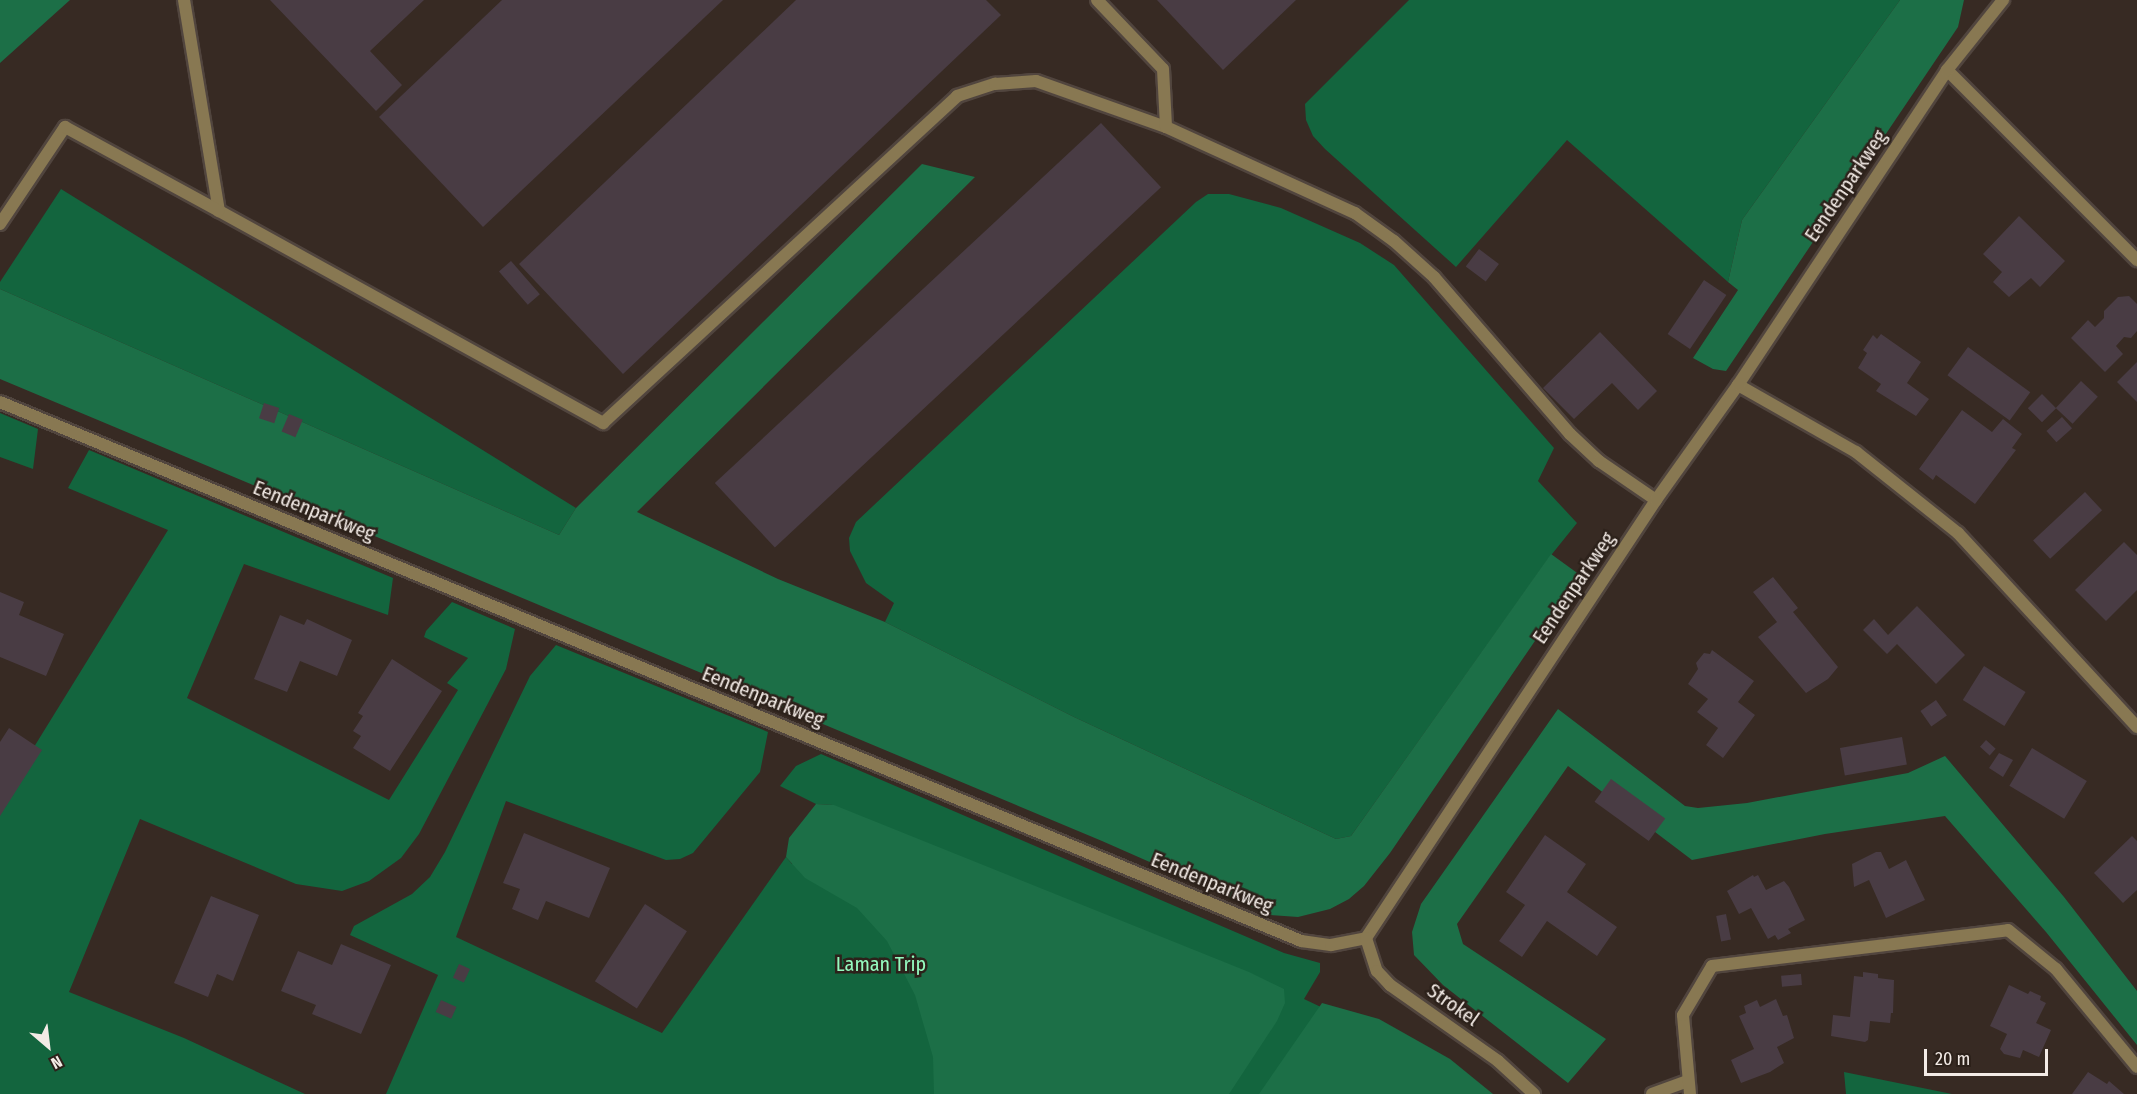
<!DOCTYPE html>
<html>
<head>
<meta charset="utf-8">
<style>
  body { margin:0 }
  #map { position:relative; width:2137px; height:1094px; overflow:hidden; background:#372a23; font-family:"Fira Sans Condensed",sans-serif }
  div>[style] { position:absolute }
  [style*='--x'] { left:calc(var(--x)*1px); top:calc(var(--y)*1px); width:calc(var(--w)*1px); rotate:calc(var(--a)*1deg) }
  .green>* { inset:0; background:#13653e }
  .forest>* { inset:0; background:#1c6f47 }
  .building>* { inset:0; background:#493c44; transform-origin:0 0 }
  .roads { filter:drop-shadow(2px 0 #51453e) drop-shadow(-2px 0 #51453e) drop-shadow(0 2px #51453e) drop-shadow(0 -2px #51453e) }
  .lane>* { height:12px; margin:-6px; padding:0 6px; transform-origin:6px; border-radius:6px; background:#887852 }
  .street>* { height:12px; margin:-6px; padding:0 6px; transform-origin:6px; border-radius:6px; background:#887852 }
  span { translate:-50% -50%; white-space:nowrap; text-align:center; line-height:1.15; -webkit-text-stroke:5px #2c211a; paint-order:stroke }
  .street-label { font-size:20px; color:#f3ebe6 }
  .park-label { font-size:20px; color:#95fabf }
  .north { position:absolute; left:18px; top:1016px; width:60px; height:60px; -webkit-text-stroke:4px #2c211a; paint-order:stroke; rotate:152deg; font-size:16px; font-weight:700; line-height:24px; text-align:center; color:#f3ebe6 }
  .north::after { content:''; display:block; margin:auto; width:21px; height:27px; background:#f3ebe6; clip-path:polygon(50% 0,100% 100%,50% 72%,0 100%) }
  .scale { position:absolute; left:1924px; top:1049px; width:124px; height:27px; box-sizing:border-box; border:3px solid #f3ebe6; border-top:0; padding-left:8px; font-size:18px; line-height:21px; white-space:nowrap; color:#f3ebe6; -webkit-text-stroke:4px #2c211a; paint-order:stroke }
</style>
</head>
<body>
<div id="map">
  <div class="green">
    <i style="clip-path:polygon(1409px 0,1900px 0,1742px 220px,1728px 282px,1567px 140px,1456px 267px,1325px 149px,1313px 136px,1306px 120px,1305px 104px)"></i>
    <i style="clip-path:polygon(61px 189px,576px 508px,559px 535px,0 289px,0 282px)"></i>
    <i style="clip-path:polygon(1208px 194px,1229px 194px,1281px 208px,1360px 243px,1394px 265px,1554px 448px,1538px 481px,1577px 523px,1548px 559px,1351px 836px,1336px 839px,1074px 717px,885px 622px,894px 603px,866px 583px,850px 551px,849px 538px,856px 522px,1196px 202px)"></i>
    <i style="clip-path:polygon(0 413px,38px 429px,33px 469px,0 457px)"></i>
    <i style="clip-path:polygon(89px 450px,393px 578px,388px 615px,244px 564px,187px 698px,389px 800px,458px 690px,447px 683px,468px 658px,424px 637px,426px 631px,452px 602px,515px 629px,506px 669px,419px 834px,401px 858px,369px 881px,342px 891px,296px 884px,140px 819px,69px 992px,184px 1038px,305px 1094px,0 1094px,0 802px,168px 530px,68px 488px)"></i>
    <i style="clip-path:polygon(556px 645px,768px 732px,760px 772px,693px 853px,680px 859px,666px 860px,506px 801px,456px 937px,662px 1033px,786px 857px,792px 864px,833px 805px,816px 804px,780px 786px,796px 766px,821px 754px,1284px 953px,1320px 963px,1320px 972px,1304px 999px,1399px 1044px,1472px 1094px,386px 1094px,438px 975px,350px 935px,354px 926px,412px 894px,430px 877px,445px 852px,530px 676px)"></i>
    <i style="clip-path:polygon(1844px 1072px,1952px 1094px,1846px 1094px)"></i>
  </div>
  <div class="forest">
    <i style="clip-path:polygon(0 0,70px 0,0 63px)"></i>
    <i style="clip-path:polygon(1900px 0,1964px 0,1958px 27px,1726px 371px,1713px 369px,1693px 358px,1738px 290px,1728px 282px,1742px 220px)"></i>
    <i style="clip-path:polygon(922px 164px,975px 177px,637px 512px,778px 579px,885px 622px,1074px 717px,1336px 839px,1351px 836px,1551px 554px,1580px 575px,1390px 853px,1364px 886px,1349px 899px,1330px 909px,1298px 917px,1270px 915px,1102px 841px,0 379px,0 289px,559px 535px,576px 508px)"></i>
    <i style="clip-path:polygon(1558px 709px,1685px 806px,1698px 808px,1747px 803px,1908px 773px,1945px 756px,2064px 897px,2137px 991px,2137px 1045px,2046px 932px,1945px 816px,1825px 834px,1692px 860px,1568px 766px,1457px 924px,1463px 944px,1606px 1039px,1568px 1083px,1443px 985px,1414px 955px,1412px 932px,1421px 904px)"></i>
    <i style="clip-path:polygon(816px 804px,834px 805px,1249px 972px,1284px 989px,1285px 1003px,1277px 1021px,1229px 1094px,934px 1094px,933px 1057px,915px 995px,887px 941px,857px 908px,805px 878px,786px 857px,789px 838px)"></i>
    <i style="clip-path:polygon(1322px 1003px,1379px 1019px,1450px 1059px,1493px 1094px,1259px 1094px)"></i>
  </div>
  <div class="building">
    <i style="clip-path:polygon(270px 0,424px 0,370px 51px,402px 85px,376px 111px)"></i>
    <i style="clip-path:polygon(502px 0,723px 0,483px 227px,379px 117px)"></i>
    <i style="clip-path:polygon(796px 0,986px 0,1001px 15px,623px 374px,519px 264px)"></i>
    <i style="clip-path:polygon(1157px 0,1296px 0,1223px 70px)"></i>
    <i style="left:1101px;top:123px;width:88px;height:528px;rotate:47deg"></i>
    <i style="clip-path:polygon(2019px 216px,2065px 261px,2040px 287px,2031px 278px,2009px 297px,1993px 282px,2002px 272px,1983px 254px)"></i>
    <i style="left:1479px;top:249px;width:25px;height:22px;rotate:37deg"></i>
    <i style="left:511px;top:261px;width:44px;height:16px;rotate:49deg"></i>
    <i style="left:1704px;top:280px;width:27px;height:65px;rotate:34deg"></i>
    <i style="clip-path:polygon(2129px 296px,2137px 304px,2137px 331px,2131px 338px,2124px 337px,2116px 346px,2123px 354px,2105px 372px,2071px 338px,2088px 320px,2095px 327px,2104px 318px,2104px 311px,2118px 297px)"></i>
    <i style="clip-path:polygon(1600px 332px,1657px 391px,1638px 410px,1612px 383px,1574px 419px,1543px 388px)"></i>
    <i style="clip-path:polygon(1881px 334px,1921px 362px,1907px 383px,1929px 399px,1916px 416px,1876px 391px,1881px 384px,1858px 368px,1867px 353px,1863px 350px,1873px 335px,1877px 339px)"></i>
    <i style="left:1968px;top:347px;width:77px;height:35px;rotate:36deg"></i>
    <i style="clip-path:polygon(2137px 362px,2137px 402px,2117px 382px)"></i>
    <i style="left:2081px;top:381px;width:23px;height:37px;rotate:43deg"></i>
    <i style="left:2042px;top:394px;width:20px;height:20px;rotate:45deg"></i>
    <i style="left:264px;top:403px;width:16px;height:16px;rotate:18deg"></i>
    <i style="clip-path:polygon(1962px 410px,1992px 432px,2003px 419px,2022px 434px,2012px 448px,2016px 450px,1975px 504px,1936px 475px,1933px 480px,1919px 469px)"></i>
    <i style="left:289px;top:414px;width:15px;height:19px;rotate:23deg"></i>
    <i style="left:2062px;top:417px;width:15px;height:21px;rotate:48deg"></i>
    <i style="left:2085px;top:492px;width:25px;height:71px;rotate:47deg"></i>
    <i style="clip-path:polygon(2124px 542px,2137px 555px,2137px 590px,2106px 621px,2075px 590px)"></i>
    <i style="clip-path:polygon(1773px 577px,1798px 608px,1793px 612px,1838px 667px,1828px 679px,1806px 693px,1758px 637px,1777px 622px,1753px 592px)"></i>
    <i style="clip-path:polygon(0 592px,24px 602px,19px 615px,64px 634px,46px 676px,0 657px)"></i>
    <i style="clip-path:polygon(1917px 606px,1965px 655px,1936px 684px,1897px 644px,1887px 654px,1863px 630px,1874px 619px,1888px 635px)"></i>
    <i style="clip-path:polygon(280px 615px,304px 625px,307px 619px,352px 640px,337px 676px,300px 661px,287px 692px,254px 679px)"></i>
    <i style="clip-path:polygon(1712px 650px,1754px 681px,1738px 702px,1755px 715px,1723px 758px,1706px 745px,1718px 728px,1697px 712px,1708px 699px,1688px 684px,1698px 669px,1696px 663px,1704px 653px,1710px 654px)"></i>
    <i style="clip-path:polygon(392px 659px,442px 691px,390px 771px,353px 748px,361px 736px,353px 731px,363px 716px,358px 713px)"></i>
    <i style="left:1984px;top:666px;width:49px;height:40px;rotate:32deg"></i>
    <i style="left:1936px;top:700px;width:19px;height:19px;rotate:55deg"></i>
    <i style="clip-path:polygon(9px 728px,42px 750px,0 816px,0 742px)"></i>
    <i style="left:1902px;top:737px;width:28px;height:63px;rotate:80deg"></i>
    <i style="left:1986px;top:740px;width:13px;height:9px;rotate:42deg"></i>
    <i style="left:2032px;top:748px;width:64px;height:44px;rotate:31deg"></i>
    <i style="clip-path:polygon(1999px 753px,2013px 760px,2003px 777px,1989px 768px)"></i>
    <i style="left:1611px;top:779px;width:67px;height:28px;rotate:36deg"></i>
    <i style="clip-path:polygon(524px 833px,610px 868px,589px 918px,546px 901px,538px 920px,512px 909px,520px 889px,503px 883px)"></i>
    <i style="clip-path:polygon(1545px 835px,1586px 864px,1567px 892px,1617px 927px,1597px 956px,1547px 921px,1522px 957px,1499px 941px,1525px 905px,1506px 892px)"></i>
    <i style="clip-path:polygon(2132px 836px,2137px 841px,2137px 890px,2123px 903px,2094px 873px)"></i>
    <i style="clip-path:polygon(1876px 852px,1881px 852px,1889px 869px,1906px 860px,1925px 900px,1886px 918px,1869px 880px,1854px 887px,1852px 864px)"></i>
    <i style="clip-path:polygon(1753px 875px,1754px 877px,1758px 875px,1766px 890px,1784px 881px,1789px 887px,1805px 920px,1788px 929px,1791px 933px,1778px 940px,1775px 935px,1768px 939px,1751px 908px,1739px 914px,1727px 891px)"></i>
    <i style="clip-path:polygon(211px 896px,259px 915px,233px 981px,217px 974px,208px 997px,174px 983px)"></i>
    <i style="left:645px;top:904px;width:50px;height:92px;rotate:33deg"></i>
    <i style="left:1726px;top:914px;width:26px;height:10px;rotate:79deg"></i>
    <i style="clip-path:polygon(341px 944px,391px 965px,361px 1034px,312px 1014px,316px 1005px,281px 991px,298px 951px,332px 965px)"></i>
    <i style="left:459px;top:964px;width:12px;height:15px;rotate:24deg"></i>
    <i style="clip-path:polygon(1863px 972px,1878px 974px,1878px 978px,1894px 980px,1893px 1013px,1891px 1013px,1890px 1023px,1870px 1021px,1868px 1040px,1865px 1042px,1831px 1036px,1833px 1015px,1850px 1017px,1854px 976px,1863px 977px)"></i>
    <i style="left:1801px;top:974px;width:11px;height:20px;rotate:85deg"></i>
    <i style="clip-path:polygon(2009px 985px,2028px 994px,2030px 991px,2041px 996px,2040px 1000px,2046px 1003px,2036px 1023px,2051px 1030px,2039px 1057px,2023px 1050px,2020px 1058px,2004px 1054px,2000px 1049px,2007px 1034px,1990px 1026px)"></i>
    <i style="clip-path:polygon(1776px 999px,1783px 1016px,1787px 1015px,1794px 1038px,1777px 1047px,1784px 1063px,1770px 1072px,1741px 1083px,1731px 1060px,1754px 1049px,1739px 1016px,1746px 1013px,1744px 1006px,1757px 1000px,1760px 1007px)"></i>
    <i style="left:441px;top:1000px;width:17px;height:13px;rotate:24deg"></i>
    <i style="clip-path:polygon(2088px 1072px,2107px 1084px,2109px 1081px,2124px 1094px,2072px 1094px)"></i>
  </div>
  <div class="roads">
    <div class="lane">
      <i style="--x:184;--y:0;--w:214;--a:80.6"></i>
      <i style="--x:219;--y:211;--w:439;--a:28.9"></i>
      <i style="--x:603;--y:423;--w:482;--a:-42.7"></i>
      <i style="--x:957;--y:96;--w:40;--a:-18"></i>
      <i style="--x:995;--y:84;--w:41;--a:-4.2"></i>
      <i style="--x:1036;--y:81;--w:138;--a:19.5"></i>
      <i style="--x:1166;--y:127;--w:208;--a:24.5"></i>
      <i style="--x:1355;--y:213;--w:48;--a:35.7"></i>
      <i style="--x:1394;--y:241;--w:54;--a:42"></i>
      <i style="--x:1434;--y:277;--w:208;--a:49.1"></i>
      <i style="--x:1570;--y:434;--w:40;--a:43"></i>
      <i style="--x:1599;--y:461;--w:69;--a:34.4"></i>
      <i style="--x:1097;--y:0;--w:95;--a:46.3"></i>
      <i style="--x:1163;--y:69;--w:58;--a:87"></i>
      <i style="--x:1947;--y:70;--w:269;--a:45"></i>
      <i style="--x:0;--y:224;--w:117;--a:-56.2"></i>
      <i style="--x:65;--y:127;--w:175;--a:28.6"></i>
      <i style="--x:1738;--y:385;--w:136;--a:29.6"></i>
      <i style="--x:1856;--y:452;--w:130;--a:38.5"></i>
      <i style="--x:1958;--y:533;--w:264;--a:47.3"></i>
      <i style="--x:1652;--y:1094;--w:38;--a:-20"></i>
      <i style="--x:1690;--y:1094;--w:79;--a:-95.1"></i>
      <i style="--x:1683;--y:1015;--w:57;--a:-59.4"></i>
      <i style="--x:1712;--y:966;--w:298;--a:-6.9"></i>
      <i style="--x:2008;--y:930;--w:62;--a:39.1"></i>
      <i style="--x:2056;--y:969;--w:127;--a:50.4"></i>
    </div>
    <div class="street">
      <i style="--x:0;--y:402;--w:1408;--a:22.5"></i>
      <i style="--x:1301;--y:941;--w:30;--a:8"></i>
      <i style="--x:1331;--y:945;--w:36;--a:-11"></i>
      <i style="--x:1366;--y:938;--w:525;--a:-56.49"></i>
      <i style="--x:1656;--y:500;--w:141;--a:-54.5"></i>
      <i style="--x:1738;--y:385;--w:378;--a:-56.4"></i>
      <i style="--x:1947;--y:70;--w:90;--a:-51.3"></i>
      <i style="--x:1366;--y:938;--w:35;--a:72"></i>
      <i style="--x:1377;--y:971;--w:19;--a:47"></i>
      <i style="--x:1390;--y:985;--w:132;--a:35.1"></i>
      <i style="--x:1498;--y:1061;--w:49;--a:42.5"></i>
    </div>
  </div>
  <div class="street-label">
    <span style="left:1846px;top:186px;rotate:-56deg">Eendenparkweg</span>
    <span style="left:314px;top:511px;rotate:22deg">Eendenparkweg</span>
    <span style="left:1574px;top:588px;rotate:-56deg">Eendenparkweg</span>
    <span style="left:763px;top:697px;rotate:22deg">Eendenparkweg</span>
    <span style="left:1212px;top:883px;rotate:22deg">Eendenparkweg</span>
    <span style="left:1453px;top:1005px;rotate:35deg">Strokel</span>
  </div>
  <div class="park-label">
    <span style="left:881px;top:964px">Laman Trip</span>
  </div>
  <div class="north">N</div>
  <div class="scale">20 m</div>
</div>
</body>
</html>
